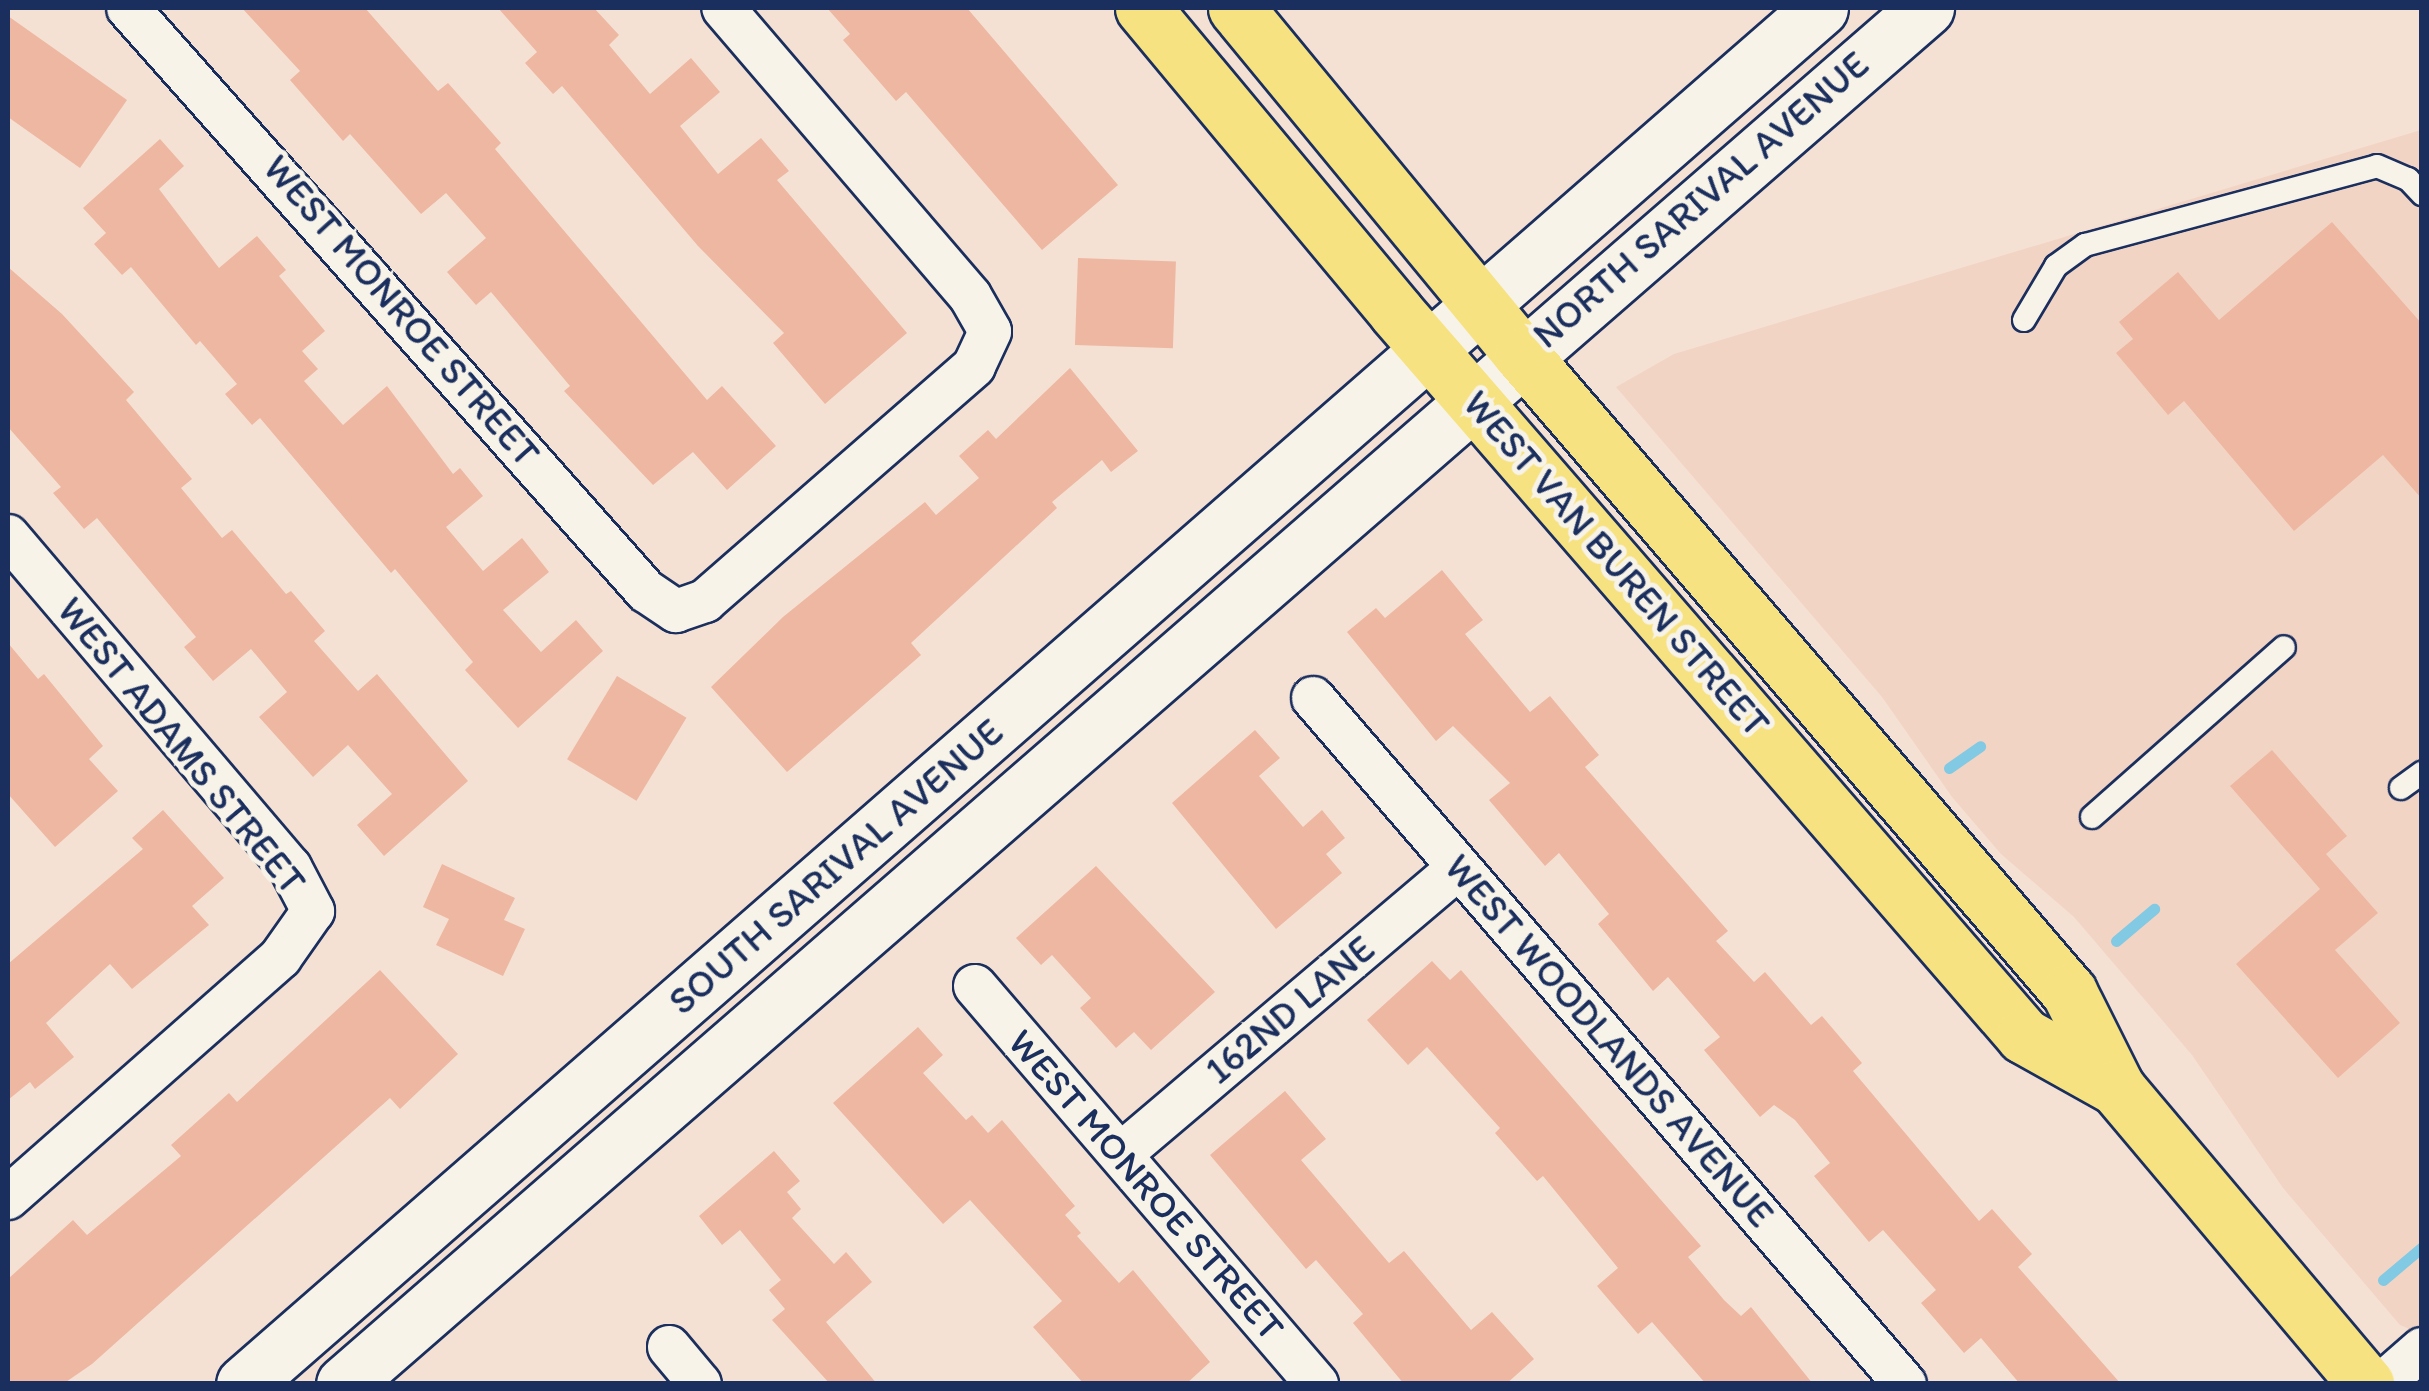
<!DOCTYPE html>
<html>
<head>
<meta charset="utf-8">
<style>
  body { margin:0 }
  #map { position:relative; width:2429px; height:1391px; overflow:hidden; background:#f4e1d3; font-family:Itim,sans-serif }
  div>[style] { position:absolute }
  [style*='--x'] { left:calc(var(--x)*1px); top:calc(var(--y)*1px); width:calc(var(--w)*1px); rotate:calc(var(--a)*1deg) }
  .built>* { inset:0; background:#f2d4c4 }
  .stream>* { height:11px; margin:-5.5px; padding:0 5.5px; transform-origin:5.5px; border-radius:5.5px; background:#82c9e3 }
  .building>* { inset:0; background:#eeb7a2; transform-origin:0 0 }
  .roads { filter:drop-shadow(2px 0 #1b2f5e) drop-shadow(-2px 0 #1b2f5e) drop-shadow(0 2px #1b2f5e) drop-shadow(0 -2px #1b2f5e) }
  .service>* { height:22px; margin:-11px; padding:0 11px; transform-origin:11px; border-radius:11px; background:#f7f3e8 }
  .minor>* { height:42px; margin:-21px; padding:0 21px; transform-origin:21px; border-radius:21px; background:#f7f3e8 }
  .secondary>* { height:55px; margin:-27.5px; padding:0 27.5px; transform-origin:27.5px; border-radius:27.5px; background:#f7f3e8 }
  .primary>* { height:55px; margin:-27.5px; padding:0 27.5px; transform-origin:27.5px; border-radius:27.5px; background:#f7e281 }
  span { translate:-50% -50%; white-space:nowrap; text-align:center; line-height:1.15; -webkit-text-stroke:10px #f7f3e8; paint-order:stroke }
  .street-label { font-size:38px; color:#1b2f5e }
  .frame { position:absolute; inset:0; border:10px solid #1b2f5e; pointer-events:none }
</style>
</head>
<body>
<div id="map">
  <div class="built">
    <i style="clip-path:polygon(2421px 130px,2421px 1327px,2414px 1331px,2400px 1325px,2283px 1188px,2192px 1055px,2074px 917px,2001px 854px,1952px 797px,1882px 697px,1616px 387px,1674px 354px)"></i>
  </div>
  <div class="stream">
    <i style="--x:1949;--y:768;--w:38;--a:-35"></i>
    <i style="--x:2116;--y:941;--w:50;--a:-40.1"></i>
    <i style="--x:2383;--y:1280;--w:51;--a:-40.2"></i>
  </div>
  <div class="building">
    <i style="clip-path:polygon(242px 8px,365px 8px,438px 91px,448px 83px,501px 143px,495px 149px,707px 400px,722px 386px,776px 446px,727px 490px,693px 452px,653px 485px,564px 391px,570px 386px,491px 292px,476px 305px,447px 272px,486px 238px,446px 193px,421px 214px,350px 134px,343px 141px,290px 80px,300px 71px)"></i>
    <i style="clip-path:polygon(498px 8px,594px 8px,619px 35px,609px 45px,650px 94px,691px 58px,720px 92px,680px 126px,718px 174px,761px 138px,789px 171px,777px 180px,907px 333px,825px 404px,773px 343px,784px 333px,698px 246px,562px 86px,553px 94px,525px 63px,537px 52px)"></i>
    <i style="clip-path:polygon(827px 8px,967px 8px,1118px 185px,1042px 250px,906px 92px,896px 101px,843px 40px,850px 34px)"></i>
    <i style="clip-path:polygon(8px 16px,127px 100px,80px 168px,8px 117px)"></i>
    <i style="clip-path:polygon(160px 139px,184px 166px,159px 189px,219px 268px,257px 236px,286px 270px,279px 276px,325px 331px,302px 351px,318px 369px,304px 381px,343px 425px,387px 386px,453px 474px,460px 468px,483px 496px,446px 527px,483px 571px,522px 538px,549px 572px,503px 610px,541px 652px,576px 620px,603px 651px,518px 728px,465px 670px,473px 662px,395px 569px,391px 573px,260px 418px,252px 425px,225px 394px,237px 384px,200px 341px,196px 345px,131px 267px,122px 275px,94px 244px,106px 233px,83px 208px)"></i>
    <i style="clip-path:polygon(2332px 222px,2422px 324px,2422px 499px,2383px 455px,2294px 531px,2184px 401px,2168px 415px,2116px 353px,2133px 339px,2119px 322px,2178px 272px,2219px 320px)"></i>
    <i style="left:1078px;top:258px;width:98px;height:87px;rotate:2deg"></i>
    <i style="clip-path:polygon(8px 267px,62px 314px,134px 392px,126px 400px,192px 479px,181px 488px,222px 538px,232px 530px,286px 594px,291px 591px,325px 631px,314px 641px,358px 691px,377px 674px,468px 781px,384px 856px,357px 825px,392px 794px,348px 745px,313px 777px,259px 717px,287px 692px,251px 649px,213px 681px,184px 647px,196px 637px,97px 518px,84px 529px,53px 493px,61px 487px,8px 427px)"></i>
    <i style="clip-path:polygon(1070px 368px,1138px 451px,1111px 472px,1102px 460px,1052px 502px,1057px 508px,911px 643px,921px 655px,787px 772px,711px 687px,783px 617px,925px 502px,936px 515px,979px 478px,959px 456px,988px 430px,996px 439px)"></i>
    <i style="clip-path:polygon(1442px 570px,1483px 620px,1465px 634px,1530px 712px,1550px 696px,1599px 755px,1585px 767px,1728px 931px,1716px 941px,1754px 982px,1765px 972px,1811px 1025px,1822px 1016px,1862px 1063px,1853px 1071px,1979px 1221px,1992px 1209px,2032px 1254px,2018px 1267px,2121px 1384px,2020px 1384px,1981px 1338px,1964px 1353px,1921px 1303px,1936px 1290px,1883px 1230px,1869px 1242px,1814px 1176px,1830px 1163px,1795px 1120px,1774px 1105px,1760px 1117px,1704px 1050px,1720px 1037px,1668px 977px,1653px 991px,1598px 924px,1609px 914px,1559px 853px,1545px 866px,1489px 800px,1510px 783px,1453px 726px,1436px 741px,1347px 632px,1376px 608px,1385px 618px)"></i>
    <i style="clip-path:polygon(8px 643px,38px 679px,44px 674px,103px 746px,89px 759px,118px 791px,55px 847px,8px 794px)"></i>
    <i style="left:617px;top:676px;width:81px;height:97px;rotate:31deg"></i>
    <i style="clip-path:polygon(1255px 730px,1280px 758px,1259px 776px,1303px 827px,1322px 810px,1345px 838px,1326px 854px,1342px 873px,1276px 929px,1172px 803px)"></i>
    <i style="clip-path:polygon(2272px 750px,2347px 836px,2326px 854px,2378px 913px,2335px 950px,2400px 1023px,2338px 1078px,2236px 964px,2320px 889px,2230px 786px)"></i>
    <i style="clip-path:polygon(163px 810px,224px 878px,192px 906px,209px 925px,132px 989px,110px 964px,46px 1023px,74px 1057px,35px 1089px,30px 1082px,8px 1100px,8px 964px,143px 849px,132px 838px)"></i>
    <i style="clip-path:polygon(442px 864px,515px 898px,504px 920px,525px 929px,503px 976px,436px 945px,449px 919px,423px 907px)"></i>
    <i style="clip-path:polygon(1096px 866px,1215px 992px,1151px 1050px,1134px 1032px,1116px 1048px,1080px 1008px,1091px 998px,1052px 955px,1041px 965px,1016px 938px)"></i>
    <i style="clip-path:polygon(1432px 961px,1450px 980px,1461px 970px,1701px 1246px,1688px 1257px,1724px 1300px,1741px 1316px,1751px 1307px,1813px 1384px,1706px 1384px,1652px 1322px,1638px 1334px,1597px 1286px,1618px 1268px,1543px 1176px,1537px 1181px,1495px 1133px,1500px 1128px,1427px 1047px,1408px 1065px,1367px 1020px)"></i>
    <i style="clip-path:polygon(380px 970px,458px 1054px,400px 1109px,390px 1098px,92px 1364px,63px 1384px,8px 1384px,8px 1279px,73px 1220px,87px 1235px,181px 1156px,171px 1145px,229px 1093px,237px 1102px)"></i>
    <i style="clip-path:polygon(918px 1027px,943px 1055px,923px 1073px,966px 1120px,972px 1115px,988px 1133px,1002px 1120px,1075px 1206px,1065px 1215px,1081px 1233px,1077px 1236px,1119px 1283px,1133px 1270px,1210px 1362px,1186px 1384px,1084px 1384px,1033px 1327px,1062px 1301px,970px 1200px,943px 1224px,833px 1103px)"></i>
    <i style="clip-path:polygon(1285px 1091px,1326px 1139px,1301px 1160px,1389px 1263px,1404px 1251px,1471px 1330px,1492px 1312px,1534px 1359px,1506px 1384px,1404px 1384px,1353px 1323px,1363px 1314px,1316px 1260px,1306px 1269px,1210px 1155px)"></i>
    <i style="clip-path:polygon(774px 1151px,800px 1181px,787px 1192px,801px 1209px,792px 1218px,834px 1264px,846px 1252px,872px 1282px,826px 1322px,877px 1384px,830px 1384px,772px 1320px,785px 1309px,769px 1290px,781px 1280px,740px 1230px,722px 1245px,699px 1216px)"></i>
  </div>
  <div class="roads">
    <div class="service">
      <i style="--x:2024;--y:320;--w:63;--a:-59.3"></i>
      <i style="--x:2056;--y:266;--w:36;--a:-36"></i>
      <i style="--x:2085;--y:245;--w:302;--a:-15.1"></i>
      <i style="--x:2377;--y:166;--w:34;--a:23"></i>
      <i style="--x:2408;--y:179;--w:21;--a:47"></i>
      <i style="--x:2401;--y:788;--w:26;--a:-36"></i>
      <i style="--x:2092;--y:817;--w:256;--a:-41.5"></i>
    </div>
    <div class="minor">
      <i style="--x:128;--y:8;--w:780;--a:48.38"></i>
      <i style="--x:646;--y:591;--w:36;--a:34"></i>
      <i style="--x:676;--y:611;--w:31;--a:-19"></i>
      <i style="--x:705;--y:601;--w:357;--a:-41.1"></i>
      <i style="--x:974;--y:366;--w:38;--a:-65"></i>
      <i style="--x:990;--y:331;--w:40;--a:-119.7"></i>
      <i style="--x:970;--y:296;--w:379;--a:-130.6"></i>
      <i style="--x:8;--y:536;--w:435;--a:49.6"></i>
      <i style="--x:290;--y:867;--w:50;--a:62.4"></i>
      <i style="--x:313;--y:911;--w:57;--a:125.1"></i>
      <i style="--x:280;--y:958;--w:363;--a:138.6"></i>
      <i style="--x:1313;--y:698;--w:906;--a:49.21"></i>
      <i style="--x:975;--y:986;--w:525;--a:49.33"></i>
      <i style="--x:1121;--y:1154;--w:443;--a:-40.3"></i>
      <i style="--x:669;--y:1347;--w:48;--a:50"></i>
      <i style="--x:2382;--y:1384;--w:53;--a:-41.2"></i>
    </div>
    <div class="secondary">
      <i style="--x:244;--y:1384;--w:2092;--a:-41.12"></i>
      <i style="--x:344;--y:1384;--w:2097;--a:-41.02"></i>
    </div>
    <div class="primary">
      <i style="--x:1143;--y:8;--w:396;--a:50.2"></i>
      <i style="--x:1396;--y:312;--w:958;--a:49.06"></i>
      <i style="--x:2024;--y:1036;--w:107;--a:29.2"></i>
      <i style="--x:1236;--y:8;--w:450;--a:50.5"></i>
      <i style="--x:1522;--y:355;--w:840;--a:49.35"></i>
      <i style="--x:2069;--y:992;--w:107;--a:63.4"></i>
      <i style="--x:2117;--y:1088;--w:387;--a:49.9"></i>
    </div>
  </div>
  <div class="street-label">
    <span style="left:1701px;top:200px;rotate:-41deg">NORTH SARIVAL AVENUE</span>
    <span style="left:401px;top:311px;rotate:49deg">WEST MONROE STREET</span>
    <span style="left:1616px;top:564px;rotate:49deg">WEST VAN BUREN STREET</span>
    <span style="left:181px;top:746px;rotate:51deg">WEST ADAMS STREET</span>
    <span style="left:836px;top:867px;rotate:-41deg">SOUTH SARIVAL AVENUE</span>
    <span style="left:1290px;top:1010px;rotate:-40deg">162ND LANE</span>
    <span style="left:1609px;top:1041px;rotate:49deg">WEST WOODLANDS AVENUE</span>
    <span style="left:1146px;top:1185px;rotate:49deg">WEST MONROE STREET</span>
  </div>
  <div class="frame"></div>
</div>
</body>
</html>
